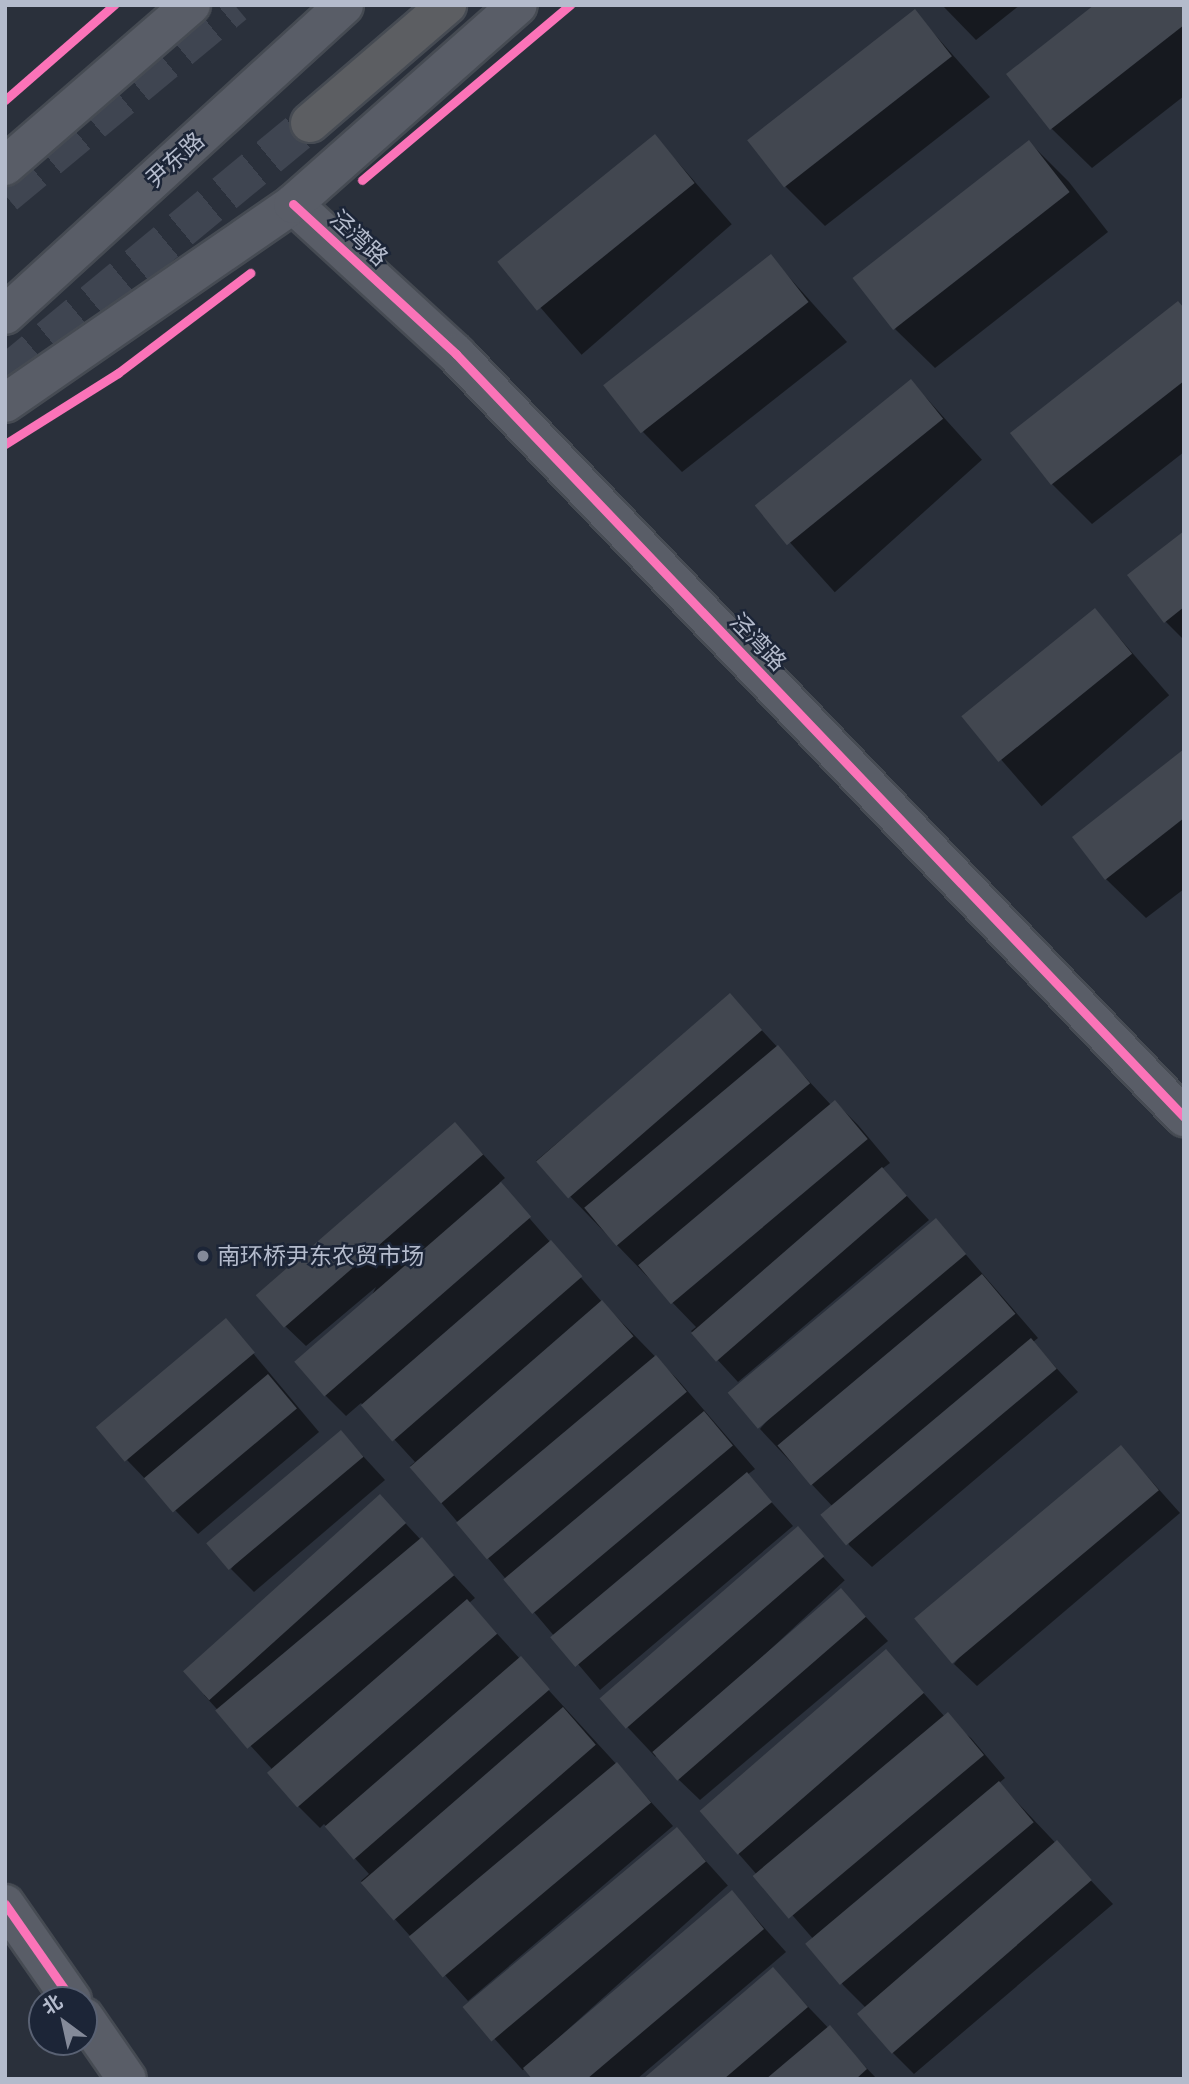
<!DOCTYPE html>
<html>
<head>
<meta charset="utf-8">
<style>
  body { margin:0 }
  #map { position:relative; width:1189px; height:2084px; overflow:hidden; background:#2a303b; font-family:"Space Grotesk","Noto Sans SC",sans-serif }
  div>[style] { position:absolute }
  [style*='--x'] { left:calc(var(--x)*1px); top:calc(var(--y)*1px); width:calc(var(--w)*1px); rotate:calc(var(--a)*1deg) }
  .shadow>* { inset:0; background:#0007; transform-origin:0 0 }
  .building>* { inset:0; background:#424750; transform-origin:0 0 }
  .highway-tunnel>* { height:38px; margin-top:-19px; transform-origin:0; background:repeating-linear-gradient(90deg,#3f4551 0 38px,transparent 0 57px) }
  .roads { filter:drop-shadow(2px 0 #464b53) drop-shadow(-2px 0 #464b53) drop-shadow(0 2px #464b53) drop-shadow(0 -2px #464b53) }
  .secondary>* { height:38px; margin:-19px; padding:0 19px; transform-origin:19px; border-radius:19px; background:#595d67 }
  .highway>* { height:38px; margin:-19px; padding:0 19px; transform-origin:19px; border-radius:19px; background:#5c5e62 }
  .cycleway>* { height:9px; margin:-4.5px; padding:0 4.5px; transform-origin:4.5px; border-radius:4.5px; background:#fb73b8 }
  .dots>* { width:19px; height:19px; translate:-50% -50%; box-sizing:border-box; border:4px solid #1c2537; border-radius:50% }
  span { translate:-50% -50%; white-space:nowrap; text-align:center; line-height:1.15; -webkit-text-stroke:5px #1c2537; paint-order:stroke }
  .street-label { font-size:23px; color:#b4bbcc }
  .poi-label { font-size:23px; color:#b4bbcc }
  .left { translate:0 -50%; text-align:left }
  .frame { position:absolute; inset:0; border:7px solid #b4bbcc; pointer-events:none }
  .north { position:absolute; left:28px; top:1986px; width:70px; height:70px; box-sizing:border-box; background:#1c2537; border:2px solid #596173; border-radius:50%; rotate:327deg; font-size:19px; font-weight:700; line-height:28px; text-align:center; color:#b4bbcc }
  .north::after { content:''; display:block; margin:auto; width:24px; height:32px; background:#848a99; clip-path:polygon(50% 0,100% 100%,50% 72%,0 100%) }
</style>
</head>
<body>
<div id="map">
  <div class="shadow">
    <i style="clip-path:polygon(942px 5px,1020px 5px,976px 40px)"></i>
    <i style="clip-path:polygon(1184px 5px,1184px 96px,1092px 168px,1052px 129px,1009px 74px)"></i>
    <i style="clip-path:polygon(914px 11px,990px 97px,825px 226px,786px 187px,749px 140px)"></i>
    <i style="left:655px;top:136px;width:117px;height:199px;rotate:49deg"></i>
    <i style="clip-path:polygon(1029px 142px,1069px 182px,1108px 232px,935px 368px,895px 329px)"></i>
    <i style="clip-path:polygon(771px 257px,847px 342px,682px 472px,643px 432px)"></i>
    <i style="clip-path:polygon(1184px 309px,1184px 452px,1092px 524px,1052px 484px,1013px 433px)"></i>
    <i style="left:911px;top:381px;width:106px;height:198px;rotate:48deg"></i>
    <i style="clip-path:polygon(1184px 533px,1184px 640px,1165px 621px)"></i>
    <i style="left:1095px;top:610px;width:113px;height:169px;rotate:49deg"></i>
    <i style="clip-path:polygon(1184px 751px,1184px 889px,1146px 918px,1106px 879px)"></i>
    <i style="clip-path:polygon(730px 996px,831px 1105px,835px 1102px,858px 1125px,890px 1163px,882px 1169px,929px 1220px,738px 1382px,691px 1331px,696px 1327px,536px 1161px)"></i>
    <i style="clip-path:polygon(455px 1124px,505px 1178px,499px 1183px,602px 1302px,678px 1380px,755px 1469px,747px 1475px,793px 1526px,600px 1690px,410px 1466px,415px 1462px,361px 1403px,346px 1416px,323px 1393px,376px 1287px,306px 1346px,283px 1324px)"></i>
    <i style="clip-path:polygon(936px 1220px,1038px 1338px,1033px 1342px,1078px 1392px,872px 1567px,849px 1545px,834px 1508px,760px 1429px)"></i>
    <i style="clip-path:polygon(226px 1321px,319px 1432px,198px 1534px,127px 1460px)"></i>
    <i style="clip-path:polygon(341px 1432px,385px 1480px,254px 1592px,231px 1569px)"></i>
    <i style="clip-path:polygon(1121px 1447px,1180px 1513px,977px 1686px,954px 1664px)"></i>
    <i style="clip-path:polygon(380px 1496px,475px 1598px,469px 1603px,673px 1826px,468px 2001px,361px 1881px,369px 1874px,324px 1824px,320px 1828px,297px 1805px,271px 1768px,204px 1695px)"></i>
    <i style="left:797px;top:1529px;width:70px;height:259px;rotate:47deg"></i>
    <i style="clip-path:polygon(841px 1590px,888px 1641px,700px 1800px,677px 1778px)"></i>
    <i style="clip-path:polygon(886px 1651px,945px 1717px,971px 1738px,1005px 1778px,999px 1783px,1113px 1904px,914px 2074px,891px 2051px,865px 2007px,843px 1985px,815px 1941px,737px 1852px)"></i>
    <i style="left:677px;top:1829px;width:76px;height:276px;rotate:48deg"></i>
    <i style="clip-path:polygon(732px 1892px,786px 1952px,637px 2079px,534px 2079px)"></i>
    <i style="clip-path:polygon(773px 1970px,877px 2079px,645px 2079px)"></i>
  </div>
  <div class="building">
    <i style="clip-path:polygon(1094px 5px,1184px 5px,1184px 25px,1050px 130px,1006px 74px)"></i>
    <i style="left:915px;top:9px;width:60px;height:213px;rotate:52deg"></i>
    <i style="left:655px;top:134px;width:63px;height:203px;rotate:51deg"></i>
    <i style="left:1029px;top:140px;width:66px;height:224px;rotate:52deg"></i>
    <i style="left:771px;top:254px;width:61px;height:213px;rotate:52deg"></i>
    <i style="clip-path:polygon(1178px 301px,1184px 308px,1184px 381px,1051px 485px,1010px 433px)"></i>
    <i style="left:911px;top:379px;width:51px;height:201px;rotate:51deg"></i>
    <i style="clip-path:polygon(1184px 531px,1184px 607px,1164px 623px,1127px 575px)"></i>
    <i style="left:1095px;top:608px;width:59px;height:172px;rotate:51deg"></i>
    <i style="clip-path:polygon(1184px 749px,1184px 818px,1105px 880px,1072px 837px)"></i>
    <i style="left:730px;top:993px;width:49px;height:257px;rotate:49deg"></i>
    <i style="left:778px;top:1045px;width:50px;height:253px;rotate:50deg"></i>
    <i style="left:835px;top:1100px;width:51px;height:257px;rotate:50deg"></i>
    <i style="left:455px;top:1122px;width:43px;height:264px;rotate:49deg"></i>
    <i style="left:882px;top:1167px;width:38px;height:253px;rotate:49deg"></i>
    <i style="left:501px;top:1182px;width:46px;height:274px;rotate:49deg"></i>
    <i style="left:936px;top:1218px;width:47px;height:272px;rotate:50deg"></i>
    <i style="left:551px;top:1240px;width:48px;height:252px;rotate:49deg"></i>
    <i style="left:982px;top:1274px;width:52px;height:267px;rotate:50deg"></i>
    <i style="left:602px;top:1300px;width:48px;height:255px;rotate:49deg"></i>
    <i style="left:226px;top:1318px;width:45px;height:170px;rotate:50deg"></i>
    <i style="left:1031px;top:1338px;width:40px;height:275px;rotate:50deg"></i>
    <i style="left:656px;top:1355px;width:48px;height:261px;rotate:50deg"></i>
    <i style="left:268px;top:1374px;width:45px;height:162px;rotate:50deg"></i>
    <i style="left:704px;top:1411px;width:45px;height:262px;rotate:50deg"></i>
    <i style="left:341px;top:1430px;width:35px;height:176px;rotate:50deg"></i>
    <i style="left:1121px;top:1445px;width:59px;height:270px;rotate:50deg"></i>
    <i style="left:747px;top:1472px;width:39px;height:257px;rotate:50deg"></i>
    <i style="left:380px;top:1494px;width:39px;height:265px;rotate:48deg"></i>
    <i style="left:798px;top:1526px;width:40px;height:263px;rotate:49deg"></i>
    <i style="left:422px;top:1537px;width:50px;height:270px;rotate:50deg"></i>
    <i style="left:841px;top:1588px;width:38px;height:250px;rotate:49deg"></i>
    <i style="left:467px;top:1599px;width:46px;height:265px;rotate:49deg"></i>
    <i style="left:886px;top:1649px;width:58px;height:247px;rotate:49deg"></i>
    <i style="left:521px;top:1656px;width:44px;height:260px;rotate:49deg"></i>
    <i style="left:563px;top:1707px;width:50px;height:268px;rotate:49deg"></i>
    <i style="left:948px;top:1712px;width:56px;height:255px;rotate:50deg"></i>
    <i style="left:617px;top:1762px;width:53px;height:272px;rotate:50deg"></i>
    <i style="left:999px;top:1781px;width:54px;height:253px;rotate:50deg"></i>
    <i style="left:677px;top:1827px;width:45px;height:280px;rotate:50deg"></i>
    <i style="left:1057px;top:1840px;width:53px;height:265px;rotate:49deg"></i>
    <i style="clip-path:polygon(732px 1890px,764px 1929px,587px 2079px,532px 2079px,523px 2068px)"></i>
    <i style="clip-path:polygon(773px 1967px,808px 2007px,724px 2079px,643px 2079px)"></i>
    <i style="clip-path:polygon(830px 2025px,867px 2069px,856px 2079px,766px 2079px)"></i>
  </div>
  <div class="highway-tunnel">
    <i style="--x:5;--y:195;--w:298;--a:-39.7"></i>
    <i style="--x:5;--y:375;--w:396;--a:-39.6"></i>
  </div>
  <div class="roads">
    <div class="secondary">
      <i style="--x:5;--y:166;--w:246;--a:-40.9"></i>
      <i style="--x:293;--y:204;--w:222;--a:42.6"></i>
      <i style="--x:456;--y:354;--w:1055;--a:46.34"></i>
      <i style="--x:5;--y:315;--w:459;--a:-42.4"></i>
      <i style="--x:5;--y:403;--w:350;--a:-34.6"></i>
      <i style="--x:293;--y:204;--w:300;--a:-41.5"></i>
      <i style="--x:5;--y:1904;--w:117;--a:55.1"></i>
      <i style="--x:84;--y:2017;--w:75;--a:55.3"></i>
    </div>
    <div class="highway">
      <i style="--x:310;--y:123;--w:181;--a:-40.7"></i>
    </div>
  </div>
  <div class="cycleway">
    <i style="--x:5;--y:100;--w:145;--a:-41.1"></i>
    <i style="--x:362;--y:180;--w:272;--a:-40.1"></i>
    <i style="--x:293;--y:204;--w:222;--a:42.6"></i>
    <i style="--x:456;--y:354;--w:1055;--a:46.34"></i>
    <i style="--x:5;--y:444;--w:133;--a:-32.1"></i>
    <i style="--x:118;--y:373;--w:166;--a:-37.1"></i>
    <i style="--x:5;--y:1904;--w:117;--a:55.1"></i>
  </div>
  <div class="dots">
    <i style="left:203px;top:1256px;background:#848a99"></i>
  </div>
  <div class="street-label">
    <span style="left:175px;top:160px;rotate:-42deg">尹东路</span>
    <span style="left:359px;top:238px;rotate:43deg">泾湾路</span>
    <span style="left:758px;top:642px;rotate:46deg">泾湾路</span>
  </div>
  <div class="poi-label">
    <span class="left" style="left:217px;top:1256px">南环桥尹东农贸市场</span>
  </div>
  <div class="frame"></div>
  <div class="north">北</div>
</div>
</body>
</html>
